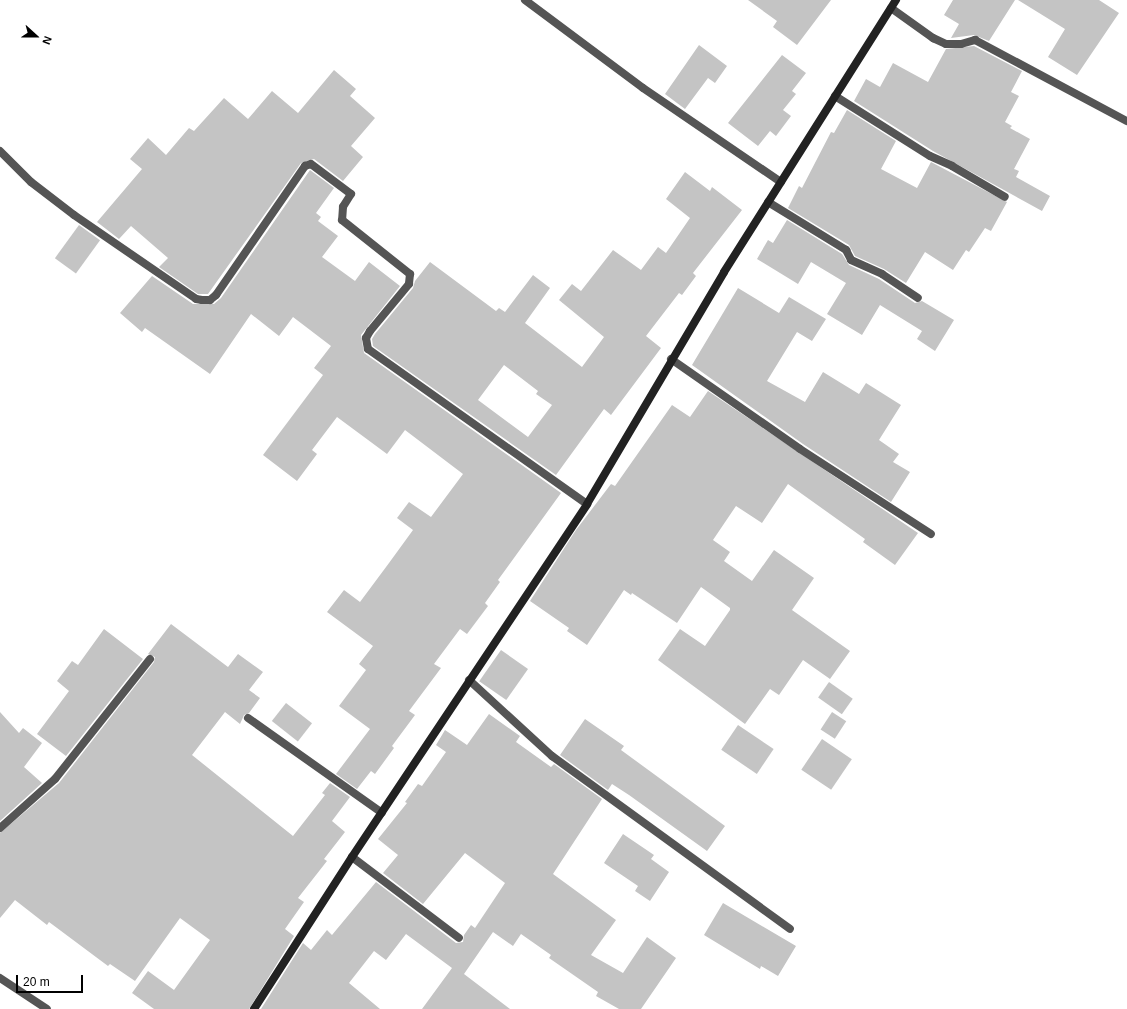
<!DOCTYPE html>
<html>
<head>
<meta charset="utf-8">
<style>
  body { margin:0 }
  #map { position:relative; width:1127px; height:1009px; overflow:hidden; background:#fff; font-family:Helvetica,sans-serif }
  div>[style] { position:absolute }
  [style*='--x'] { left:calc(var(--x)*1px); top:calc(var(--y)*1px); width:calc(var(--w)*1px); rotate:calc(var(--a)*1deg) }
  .building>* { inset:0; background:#c4c4c4; transform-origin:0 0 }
  .street>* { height:8px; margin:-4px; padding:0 4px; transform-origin:4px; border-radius:4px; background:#555 }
  .secondary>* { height:8px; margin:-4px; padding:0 4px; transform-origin:4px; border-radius:4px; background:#222 }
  span { translate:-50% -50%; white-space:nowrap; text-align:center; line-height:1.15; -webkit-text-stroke:3.5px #fff; paint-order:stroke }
  .north { position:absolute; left:16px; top:16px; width:40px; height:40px; -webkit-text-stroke:3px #fff; paint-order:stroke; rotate:111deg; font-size:11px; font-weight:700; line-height:16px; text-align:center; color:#000 }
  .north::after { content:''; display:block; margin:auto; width:14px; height:18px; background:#000; clip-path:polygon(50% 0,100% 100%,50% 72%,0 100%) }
  .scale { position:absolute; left:16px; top:975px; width:67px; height:18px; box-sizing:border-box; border:2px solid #000; border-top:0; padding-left:5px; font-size:12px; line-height:14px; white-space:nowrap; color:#000; -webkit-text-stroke:3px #fff; paint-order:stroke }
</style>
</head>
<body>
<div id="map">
  <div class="building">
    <i style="clip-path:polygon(748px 0,831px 0,797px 45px,773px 27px,777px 21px)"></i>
    <i style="clip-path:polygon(953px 0,1015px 0,989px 41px,974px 35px,951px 38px,959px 24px,944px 15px)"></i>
    <i style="clip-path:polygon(1018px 0,1099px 0,1119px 13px,1077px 75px,1048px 57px,1065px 29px)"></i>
    <i style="clip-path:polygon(699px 45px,727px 66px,715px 83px,708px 78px,685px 109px,665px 94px)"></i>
    <i style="clip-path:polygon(974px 46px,1022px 71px,1011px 92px,1019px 96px,1005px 122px,1012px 126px,1010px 128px,1030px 139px,1014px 169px,1019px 171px,1016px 177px,1050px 196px,1042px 211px,933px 151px,854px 101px,866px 79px,880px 87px,893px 63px,928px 82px,946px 49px)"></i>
    <i style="clip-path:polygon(782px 55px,806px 73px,792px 91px,796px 94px,783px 110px,791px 116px,776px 136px,770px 131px,758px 146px,728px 123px)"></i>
    <i style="clip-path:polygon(334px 70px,356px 89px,350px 96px,375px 118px,351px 146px,363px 157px,343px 181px,314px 159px,301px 163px,208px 294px,198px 294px,159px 267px,168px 258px,131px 226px,119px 239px,97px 222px,142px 169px,130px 159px,148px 138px,166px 155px,189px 128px,194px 131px,224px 98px,248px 119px,272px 91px,298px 113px)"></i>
    <i style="clip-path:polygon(847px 110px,896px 141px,881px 169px,917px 188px,931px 162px,1007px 202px,991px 231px,985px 228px,969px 252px,966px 250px,953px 270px,925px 252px,906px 283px,884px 269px,855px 256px,849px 245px,788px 208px,799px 186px,802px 188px,831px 132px,834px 133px)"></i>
    <i style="clip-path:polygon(310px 170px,334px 188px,316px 213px,321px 217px,318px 221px,338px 236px,322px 257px,355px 281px,369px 262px,400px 286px,361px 335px,364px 353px,561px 493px,498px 580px,500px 582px,485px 603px,488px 606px,467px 634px,460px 629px,434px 664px,441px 668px,409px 711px,415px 715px,392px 746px,394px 748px,375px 774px,371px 771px,357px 789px,336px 774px,370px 729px,339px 706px,366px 670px,359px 664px,373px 646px,327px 612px,344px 590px,360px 602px,389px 563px,413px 530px,397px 518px,409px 502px,431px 517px,463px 474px,405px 430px,387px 454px,337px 417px,312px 450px,317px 454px,297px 481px,263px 455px,323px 375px,314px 368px,331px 346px,293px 317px,279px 336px,251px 314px,210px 374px,145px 328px,142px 332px,120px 313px,152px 276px,193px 304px,214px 304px,221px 298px)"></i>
    <i style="clip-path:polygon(evenodd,685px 172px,710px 191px,712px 187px,742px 210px,693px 273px,696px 276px,682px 295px,679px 293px,646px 336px,661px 348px,611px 415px,604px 409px,556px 475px,373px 346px,372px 339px,375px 334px,413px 288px,415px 281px,430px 262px,496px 311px,499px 308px,505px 312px,533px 275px,550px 288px,525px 323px,582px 367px,604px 337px,559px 300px,572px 284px,581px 291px,613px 250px,641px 270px,658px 247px,666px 253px,690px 218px,666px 199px,685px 172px,504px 365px,538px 391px,536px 394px,552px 405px,528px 437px,478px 400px,504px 365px)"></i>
    <i style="clip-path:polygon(787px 220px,842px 254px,849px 265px,879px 279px,915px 303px,922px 301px,954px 320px,935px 351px,917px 339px,922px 331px,880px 305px,862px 335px,827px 314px,846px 283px,811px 262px,798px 284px,757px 259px,768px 240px,773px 243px)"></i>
    <i style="left:79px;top:225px;width:26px;height:41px;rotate:36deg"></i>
    <i style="clip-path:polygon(738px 288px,779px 313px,789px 297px,826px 319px,812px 341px,797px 332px,767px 381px,805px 402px,823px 372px,859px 394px,866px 383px,901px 405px,879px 440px,899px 454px,893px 462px,910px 472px,891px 502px,803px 444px,692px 365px)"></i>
    <i style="clip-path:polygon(708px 391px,918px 533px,895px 565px,863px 542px,865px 539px,788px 484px,762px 523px,736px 506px,713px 540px,730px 552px,724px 561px,752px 581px,774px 550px,814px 578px,792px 610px,850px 651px,830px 679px,803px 660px,779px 695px,770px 689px,745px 724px,658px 660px,680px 629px,705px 646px,730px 610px,730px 608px,701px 587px,677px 623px,632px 593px,631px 595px,624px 590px,587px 645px,567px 631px,569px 628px,530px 601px,576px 530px,611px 484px,615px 486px,672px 405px,690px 417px)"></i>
    <i style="clip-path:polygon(171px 624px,228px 667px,238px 654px,263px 672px,249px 690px,260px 698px,249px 713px,244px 715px,240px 724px,225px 712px,192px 755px,293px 836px,325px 795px,322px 793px,330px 783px,350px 797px,332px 821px,345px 832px,324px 859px,327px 861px,298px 898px,304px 902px,285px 929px,294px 936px,249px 1009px,154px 1009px,132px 993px,148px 971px,174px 990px,210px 940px,180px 918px,135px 981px,110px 964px,108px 966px,49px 922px,47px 925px,15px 900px,0 918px,0 833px,59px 783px,154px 662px,155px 657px,148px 654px)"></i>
    <i style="clip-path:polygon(104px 629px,143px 659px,66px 756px,37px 734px,69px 691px,57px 681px,72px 661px,78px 665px)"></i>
    <i style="left:501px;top:650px;width:33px;height:38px;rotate:35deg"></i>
    <i style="left:829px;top:682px;width:29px;height:19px;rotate:35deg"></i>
    <i style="left:286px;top:703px;width:33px;height:23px;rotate:38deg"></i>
    <i style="clip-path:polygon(0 712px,19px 733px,23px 728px,42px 743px,24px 767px,42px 783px,0 821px)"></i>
    <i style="left:832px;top:712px;width:17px;height:21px;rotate:33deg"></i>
    <i style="clip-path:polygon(489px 714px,520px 736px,516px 742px,551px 767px,554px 764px,602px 799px,553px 874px,616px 920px,591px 955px,623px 973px,647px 937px,676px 958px,641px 1009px,619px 1009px,596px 996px,598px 992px,549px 958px,551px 955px,521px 934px,513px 946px,493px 932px,464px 974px,510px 1009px,422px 1009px,452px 968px,406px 934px,386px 960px,374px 951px,349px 983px,380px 1009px,261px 1009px,303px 943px,311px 950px,327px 930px,332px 935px,376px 882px,456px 943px,463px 942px,464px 935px,471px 925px,475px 928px,505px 883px,465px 853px,423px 904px,383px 873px,398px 855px,378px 839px,407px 803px,405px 802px,418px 784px,422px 786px,446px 752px,436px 745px,445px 730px,467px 745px)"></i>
    <i style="clip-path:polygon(585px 719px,624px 746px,621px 750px,725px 826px,707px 851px,629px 795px,612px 784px,608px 790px,560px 755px)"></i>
    <i style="left:738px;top:725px;width:43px;height:30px;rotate:34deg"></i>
    <i style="left:822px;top:739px;width:36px;height:37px;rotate:34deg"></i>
    <i style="clip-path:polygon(623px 834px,654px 855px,651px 859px,669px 872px,650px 901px,635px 891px,638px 886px,604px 863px)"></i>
    <i style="clip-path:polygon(723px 903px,796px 946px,778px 976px,761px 966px,760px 969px,704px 935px)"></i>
  </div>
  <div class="street">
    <i style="--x:525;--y:0;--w:147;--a:36.7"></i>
    <i style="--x:643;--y:88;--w:167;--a:34.3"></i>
    <i style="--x:891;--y:8;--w:52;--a:35.5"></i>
    <i style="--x:933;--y:38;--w:14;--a:25"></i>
    <i style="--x:946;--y:44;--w:15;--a:0"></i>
    <i style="--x:961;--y:44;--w:15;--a:-16"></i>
    <i style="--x:975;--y:40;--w:172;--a:28.1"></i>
    <i style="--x:835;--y:96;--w:112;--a:32.3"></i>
    <i style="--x:930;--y:156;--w:24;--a:24"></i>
    <i style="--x:952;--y:166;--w:61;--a:30.3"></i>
    <i style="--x:0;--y:151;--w:44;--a:45"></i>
    <i style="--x:31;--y:182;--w:54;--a:37.5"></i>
    <i style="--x:74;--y:215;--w:148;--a:34.5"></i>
    <i style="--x:196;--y:299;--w:6;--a:9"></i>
    <i style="--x:202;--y:300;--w:8;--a:0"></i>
    <i style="--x:210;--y:300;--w:8;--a:-40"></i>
    <i style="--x:216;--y:295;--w:157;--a:-55.4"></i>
    <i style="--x:305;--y:166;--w:6;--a:-18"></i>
    <i style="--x:311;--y:164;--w:50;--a:36.9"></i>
    <i style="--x:351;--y:194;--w:15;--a:122"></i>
    <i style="--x:343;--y:207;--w:13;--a:94"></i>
    <i style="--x:342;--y:220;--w:87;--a:38.5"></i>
    <i style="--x:410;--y:274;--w:10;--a:96"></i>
    <i style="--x:409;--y:284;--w:61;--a:129.7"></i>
    <i style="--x:370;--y:331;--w:8;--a:120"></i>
    <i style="--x:366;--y:338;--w:11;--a:80"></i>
    <i style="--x:368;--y:349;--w:268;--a:35.3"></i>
    <i style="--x:768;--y:202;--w:92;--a:31.6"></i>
    <i style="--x:846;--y:250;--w:11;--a:63"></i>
    <i style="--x:851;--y:260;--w:34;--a:24"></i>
    <i style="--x:882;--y:274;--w:43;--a:33.7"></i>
    <i style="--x:671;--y:359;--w:157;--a:34.9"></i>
    <i style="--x:800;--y:449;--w:156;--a:33"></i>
    <i style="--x:469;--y:680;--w:113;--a:42.5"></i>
    <i style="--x:552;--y:756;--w:294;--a:36"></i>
    <i style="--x:248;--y:718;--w:164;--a:35.3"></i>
    <i style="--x:0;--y:828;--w:74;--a:-41.7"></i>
    <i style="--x:55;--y:779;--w:153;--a:-51.6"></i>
    <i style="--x:352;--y:857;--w:134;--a:37.1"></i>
    <i style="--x:0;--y:978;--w:56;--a:33.4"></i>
  </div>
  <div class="secondary">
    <i style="--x:254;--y:1009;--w:181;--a:-57.2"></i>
    <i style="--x:352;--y:857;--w:424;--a:-56.3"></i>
    <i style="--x:587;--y:504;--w:269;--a:-59.4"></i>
    <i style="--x:724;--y:272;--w:322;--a:-57.7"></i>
  </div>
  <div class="north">N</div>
  <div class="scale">20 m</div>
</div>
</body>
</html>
